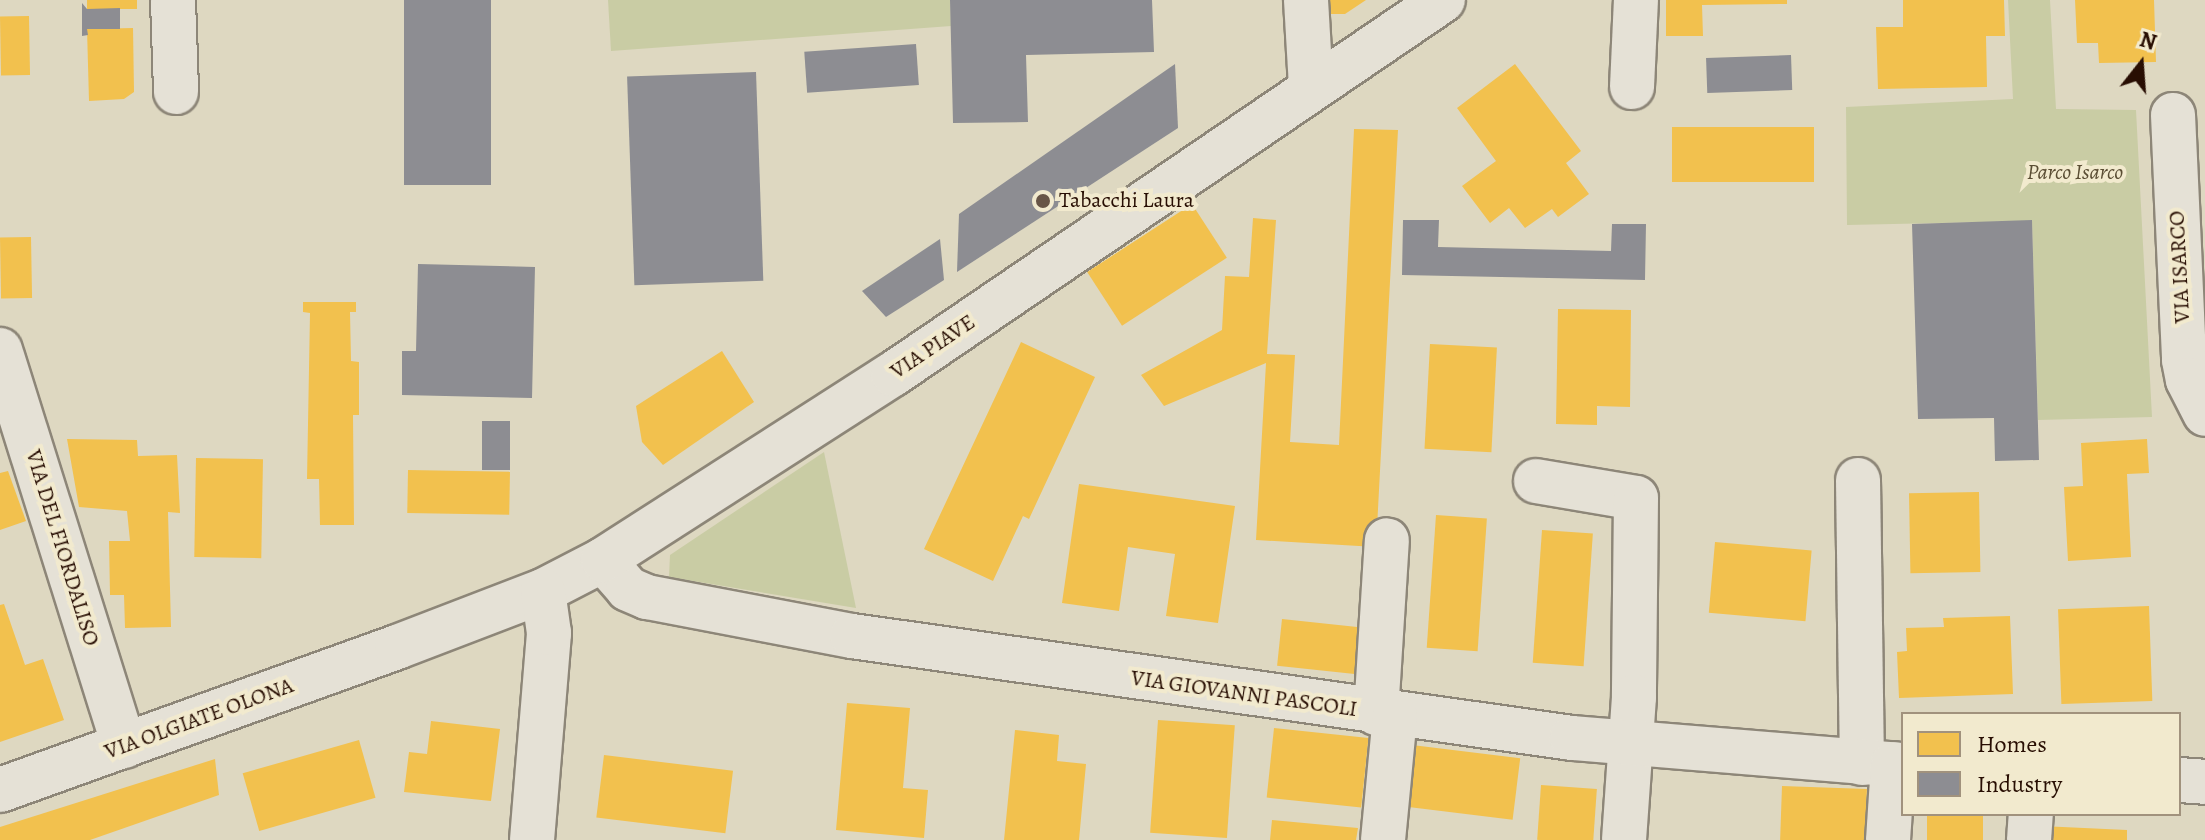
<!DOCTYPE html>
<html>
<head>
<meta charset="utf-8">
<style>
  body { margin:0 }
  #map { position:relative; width:2205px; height:840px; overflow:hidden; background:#ded8c1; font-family:Alegreya,serif }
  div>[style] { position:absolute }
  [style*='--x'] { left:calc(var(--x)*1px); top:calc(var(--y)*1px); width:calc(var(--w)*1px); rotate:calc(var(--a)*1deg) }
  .green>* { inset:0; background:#c9cca4 }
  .homes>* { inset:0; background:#f2c14e; transform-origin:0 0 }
  .industry>* { inset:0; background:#8d8d92; transform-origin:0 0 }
  .roads { filter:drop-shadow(2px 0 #8d8678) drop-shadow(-2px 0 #8d8678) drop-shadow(0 2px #8d8678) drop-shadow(0 -2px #8d8678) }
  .minor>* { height:44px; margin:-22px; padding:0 22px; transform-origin:22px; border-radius:22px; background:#e5e1d6 }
  .dots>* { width:22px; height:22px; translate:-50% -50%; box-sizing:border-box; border:4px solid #f2eace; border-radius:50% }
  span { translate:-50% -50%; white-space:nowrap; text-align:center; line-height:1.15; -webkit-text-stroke:8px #f2eace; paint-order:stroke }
  .park-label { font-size:22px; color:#5a4d33; font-style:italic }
  .poi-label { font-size:22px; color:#280e03 }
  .left { translate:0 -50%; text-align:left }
  .street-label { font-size:22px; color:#280e03 }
  .legend { position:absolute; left:1901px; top:712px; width:280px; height:104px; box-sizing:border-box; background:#f2eace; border:2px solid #a1927d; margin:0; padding:10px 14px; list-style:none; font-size:24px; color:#280e03 }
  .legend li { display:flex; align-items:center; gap:16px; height:40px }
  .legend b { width:40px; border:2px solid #a1927d }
  .north { position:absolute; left:2101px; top:24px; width:80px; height:80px; -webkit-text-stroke:6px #f2eace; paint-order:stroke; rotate:17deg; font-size:22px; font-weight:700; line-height:32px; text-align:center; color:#280e03 }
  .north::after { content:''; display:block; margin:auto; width:28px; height:36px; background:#280e03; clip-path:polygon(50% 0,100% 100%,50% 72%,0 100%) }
</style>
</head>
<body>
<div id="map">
  <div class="green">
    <i style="clip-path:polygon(608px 0,950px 0,951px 26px,611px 51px)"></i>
    <i style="clip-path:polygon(2008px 0,2050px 0,2056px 109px,2136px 110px,2152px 417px,2038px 420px,2032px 221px,1847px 225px,1846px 107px,2013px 99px)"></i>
    <i style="clip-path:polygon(824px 452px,856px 608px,669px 577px,670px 555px)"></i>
  </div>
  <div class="homes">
    <i style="left:87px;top:0;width:50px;height:9px"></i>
    <i style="clip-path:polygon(1319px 0,1366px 0,1345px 14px,1319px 14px)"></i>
    <i style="clip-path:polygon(1666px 0,1787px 0,1787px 4px,1702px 5px,1703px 36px,1666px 36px)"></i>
    <i style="clip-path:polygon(1903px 0,2004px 0,2005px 36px,1986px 36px,1987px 87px,1878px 89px,1876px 27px,1903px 27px)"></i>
    <i style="clip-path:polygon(2075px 0,2154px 0,2156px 62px,2099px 63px,2098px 43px,2077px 43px)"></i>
    <i style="left:29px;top:16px;width:59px;height:29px;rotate:89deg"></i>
    <i style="clip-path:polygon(133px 28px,134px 92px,124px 99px,89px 101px,87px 29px)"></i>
    <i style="clip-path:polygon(1515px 64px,1581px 151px,1566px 163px,1589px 194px,1558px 217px,1552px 209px,1525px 228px,1509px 208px,1490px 223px,1462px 186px,1496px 161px,1457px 108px)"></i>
    <i style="left:1672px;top:127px;width:142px;height:55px"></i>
    <i style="clip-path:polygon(1354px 129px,1398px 130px,1376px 547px,1256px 540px,1266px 363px,1164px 406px,1141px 375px,1222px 330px,1225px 276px,1249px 277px,1253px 218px,1276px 220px,1267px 354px,1295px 355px,1290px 442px,1339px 445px)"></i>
    <i style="left:1192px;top:204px;width:64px;height:125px;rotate:57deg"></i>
    <i style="left:31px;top:237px;width:61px;height:31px;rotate:89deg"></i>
    <i style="clip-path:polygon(303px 302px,356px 302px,356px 312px,350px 312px,351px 361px,359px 362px,359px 415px,353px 415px,354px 525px,320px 525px,319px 479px,307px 479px,310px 313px,303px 312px)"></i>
    <i style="clip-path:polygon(1558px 309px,1631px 310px,1630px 407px,1597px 406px,1597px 425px,1556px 424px)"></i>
    <i style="clip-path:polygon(1021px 342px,1095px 377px,1029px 519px,1023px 516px,993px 581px,924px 549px)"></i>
    <i style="left:1430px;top:344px;width:67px;height:105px;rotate:3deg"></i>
    <i style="clip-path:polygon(722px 351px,754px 402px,663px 465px,642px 442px,636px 406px)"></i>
    <i style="clip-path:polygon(67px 439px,137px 440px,138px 456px,177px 455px,180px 513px,168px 512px,171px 627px,125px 628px,124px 595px,110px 595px,109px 541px,130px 541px,127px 511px,79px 507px)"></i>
    <i style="clip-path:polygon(2147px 439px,2149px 473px,2127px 474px,2131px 557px,2068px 561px,2064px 487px,2083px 486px,2081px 443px)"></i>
    <i style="left:196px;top:458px;width:67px;height:99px;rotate:1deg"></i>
    <i style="left:408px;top:470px;width:102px;height:43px;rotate:1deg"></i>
    <i style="clip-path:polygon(8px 471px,26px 521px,0 530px,0 473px)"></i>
    <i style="clip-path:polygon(1079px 484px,1235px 506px,1218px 623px,1166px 616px,1175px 554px,1128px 547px,1119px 611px,1062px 603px)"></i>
    <i style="left:1979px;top:492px;width:80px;height:70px;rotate:89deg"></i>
    <i style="left:1436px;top:515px;width:51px;height:133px;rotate:4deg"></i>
    <i style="left:1542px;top:530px;width:51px;height:133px;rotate:4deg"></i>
    <i style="left:1715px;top:542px;width:97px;height:71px;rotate:5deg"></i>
    <i style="clip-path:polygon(4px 604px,25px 665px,43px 659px,64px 720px,0 742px,0 605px)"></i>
    <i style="left:2149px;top:606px;width:95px;height:91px;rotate:88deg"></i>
    <i style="clip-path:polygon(2010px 616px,2013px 694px,1899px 698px,1897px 652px,1907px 651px,1906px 628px,1944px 627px,1943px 618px)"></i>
    <i style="left:1282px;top:619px;width:85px;height:47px;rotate:6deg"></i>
    <i style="clip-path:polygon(847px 703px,910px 708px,903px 788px,928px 790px,924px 838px,836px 830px)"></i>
    <i style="left:1158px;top:720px;width:77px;height:113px;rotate:4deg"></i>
    <i style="clip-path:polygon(431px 721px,500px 729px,491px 801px,404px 792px,409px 752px,427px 754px)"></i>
    <i style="left:1274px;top:728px;width:95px;height:70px;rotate:6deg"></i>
    <i style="clip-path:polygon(1015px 730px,1059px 735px,1057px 761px,1086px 764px,1079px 840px,1004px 840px)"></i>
    <i style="left:359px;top:740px;width:60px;height:121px;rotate:74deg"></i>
    <i style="left:1412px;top:745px;width:109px;height:62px;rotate:7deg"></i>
    <i style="left:604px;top:755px;width:130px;height:63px;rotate:7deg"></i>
    <i style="clip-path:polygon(215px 759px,219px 795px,90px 840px,0 840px,0 827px)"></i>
    <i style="left:1541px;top:785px;width:56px;height:55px;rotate:4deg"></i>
    <i style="left:1782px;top:786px;width:85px;height:54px;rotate:2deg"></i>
    <i style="left:1927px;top:814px;width:56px;height:26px"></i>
    <i style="clip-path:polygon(1272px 820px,1358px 828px,1356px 840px,1270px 840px)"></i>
    <i style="clip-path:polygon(2041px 826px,2127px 830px,2127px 840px,2040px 840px)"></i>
  </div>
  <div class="industry">
    <i style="left:404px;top:0;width:87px;height:185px"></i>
    <i style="clip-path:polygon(950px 0,1152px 0,1154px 52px,1026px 55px,1028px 122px,953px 123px)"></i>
    <i style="clip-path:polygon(82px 3px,87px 9px,120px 8px,120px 29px,87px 29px,88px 35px,82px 36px)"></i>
    <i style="left:916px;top:44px;width:41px;height:112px;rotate:86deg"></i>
    <i style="left:1791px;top:55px;width:35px;height:85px;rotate:88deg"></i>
    <i style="clip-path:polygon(1175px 64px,1178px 128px,957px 272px,959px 214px)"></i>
    <i style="left:756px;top:72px;width:209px;height:129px;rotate:88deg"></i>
    <i style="clip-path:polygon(1403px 220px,1439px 220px,1438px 247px,1611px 251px,1612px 224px,1646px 224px,1645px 280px,1402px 275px)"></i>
    <i style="clip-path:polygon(2032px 220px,2039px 460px,1995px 461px,1994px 418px,1918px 419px,1912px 224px)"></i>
    <i style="clip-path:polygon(940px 239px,944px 280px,886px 317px,862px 291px)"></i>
    <i style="clip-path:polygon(418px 264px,535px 267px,532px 398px,402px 395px,402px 351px,416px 351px)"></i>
    <i style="left:482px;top:421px;width:28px;height:49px"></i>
  </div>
  <div class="roads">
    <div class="minor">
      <i style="--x:173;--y:0;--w:92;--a:88.1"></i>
      <i style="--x:1306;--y:0;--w:86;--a:86.7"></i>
      <i style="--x:1632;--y:87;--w:87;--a:-87.4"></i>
      <i style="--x:2173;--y:115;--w:245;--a:87.4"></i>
      <i style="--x:2184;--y:360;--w:20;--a:79"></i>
      <i style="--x:2188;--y:380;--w:38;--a:63"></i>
      <i style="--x:0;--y:350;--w:415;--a:72.6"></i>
      <i style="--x:1858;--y:480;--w:283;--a:89.2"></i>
      <i style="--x:1536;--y:481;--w:101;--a:9.6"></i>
      <i style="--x:1636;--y:498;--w:199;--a:90.6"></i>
      <i style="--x:1634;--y:697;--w:143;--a:94"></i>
      <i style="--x:603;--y:560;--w:38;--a:49"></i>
      <i style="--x:628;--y:589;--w:21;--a:23"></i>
      <i style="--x:647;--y:597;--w:209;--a:10.8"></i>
      <i style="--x:852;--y:636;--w:727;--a:8.06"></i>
      <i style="--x:1572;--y:738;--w:332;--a:4.7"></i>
      <i style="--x:1376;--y:713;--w:173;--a:-86.4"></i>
      <i style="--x:2179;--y:780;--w:26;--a:4"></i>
      <i style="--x:0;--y:790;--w:422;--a:-19.8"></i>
      <i style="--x:397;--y:647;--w:156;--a:-21"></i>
      <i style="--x:543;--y:591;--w:68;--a:-27.3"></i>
      <i style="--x:603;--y:560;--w:345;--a:-32.7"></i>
      <i style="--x:893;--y:374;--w:665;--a:-34.22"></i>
      <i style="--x:532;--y:840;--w:208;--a:-85.3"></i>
      <i style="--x:549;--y:633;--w:42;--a:-98.1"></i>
      <i style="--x:1383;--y:840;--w:125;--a:-84.5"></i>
      <i style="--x:1888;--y:840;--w:76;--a:-86.2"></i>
      <i style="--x:2029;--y:840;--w:26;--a:-86"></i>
    </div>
  </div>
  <div class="dots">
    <i style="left:1043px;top:201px;background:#685546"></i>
  </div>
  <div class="park-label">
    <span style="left:2075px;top:173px">Parco Isarco</span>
  </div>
  <div class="poi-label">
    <span class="left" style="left:1059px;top:201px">Tabacchi Laura</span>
  </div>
  <div class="street-label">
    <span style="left:2180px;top:267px;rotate:-93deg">VIA ISARCO</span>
    <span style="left:933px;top:347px;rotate:-34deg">VIA PIAVE</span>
    <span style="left:62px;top:548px;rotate:73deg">VIA DEL FIORDALISO</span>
    <span style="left:1244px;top:694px;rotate:8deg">VIA GIOVANNI PASCOLI</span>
    <span style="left:199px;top:719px;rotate:-20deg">VIA OLGIATE OLONA</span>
  </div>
  <ul class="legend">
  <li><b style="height:22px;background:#f2c14e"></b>Homes</li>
  <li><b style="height:22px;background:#8d8d92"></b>Industry</li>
  </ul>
  <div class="north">N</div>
</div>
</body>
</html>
